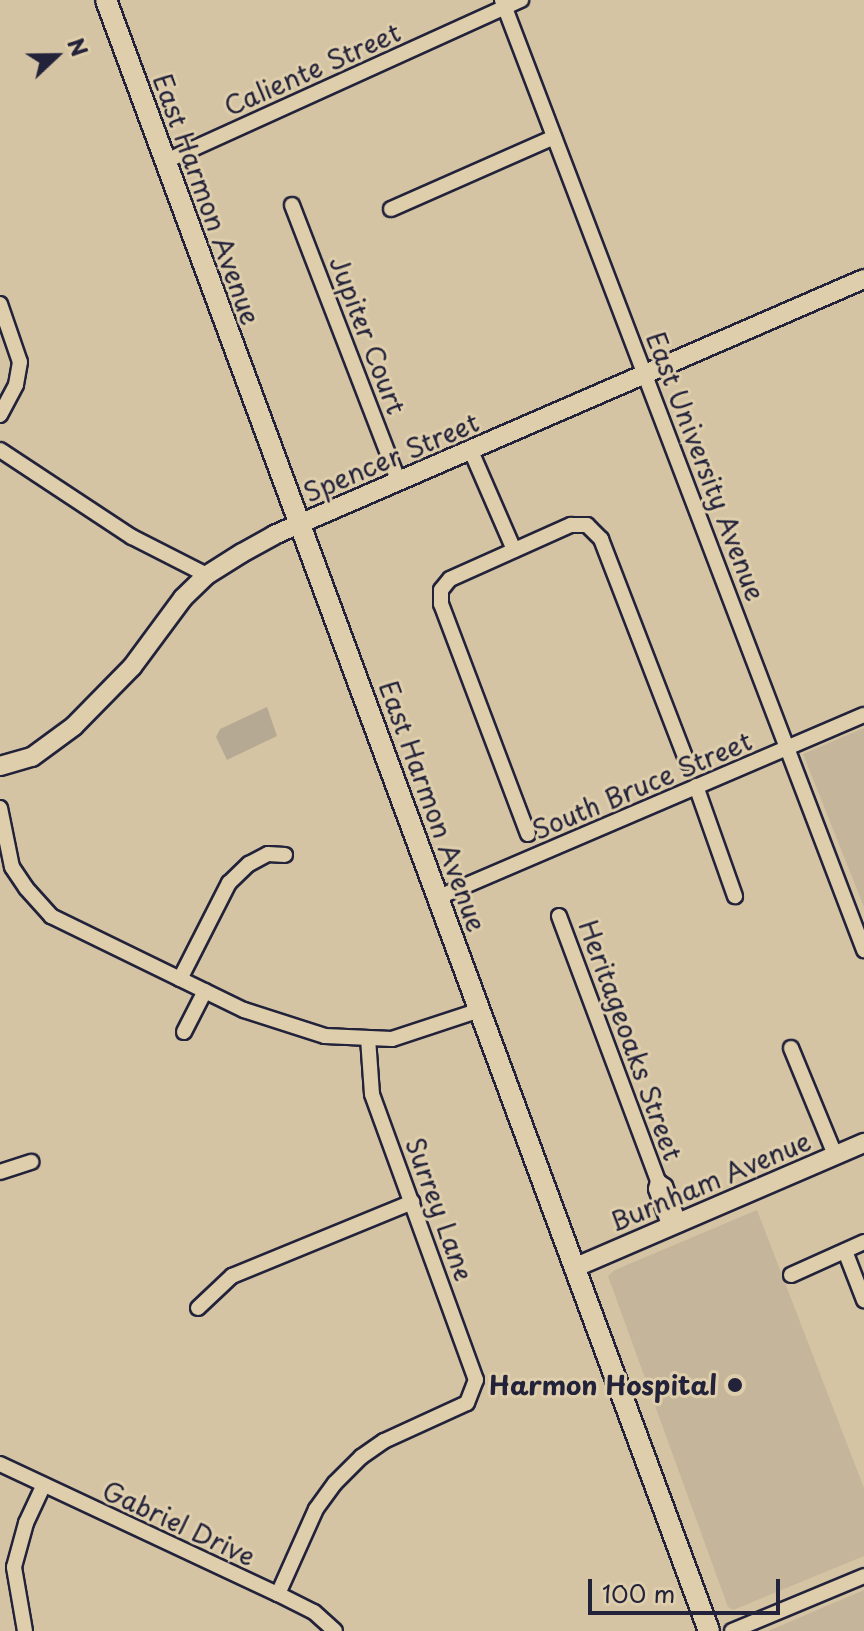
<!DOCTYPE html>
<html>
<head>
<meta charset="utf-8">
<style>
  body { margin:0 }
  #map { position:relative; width:864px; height:1631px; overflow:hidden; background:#d4c4a4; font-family:"Playpen Sans",sans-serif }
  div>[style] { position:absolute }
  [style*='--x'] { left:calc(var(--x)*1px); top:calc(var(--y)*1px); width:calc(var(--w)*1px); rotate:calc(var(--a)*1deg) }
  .built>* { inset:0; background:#c5b69b }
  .green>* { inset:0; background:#b6a993 }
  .roads { filter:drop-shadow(2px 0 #22223b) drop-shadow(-2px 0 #22223b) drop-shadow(0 2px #22223b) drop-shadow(0 -2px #22223b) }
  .minor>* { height:14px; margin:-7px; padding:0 7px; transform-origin:7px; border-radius:7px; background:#dfceab }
  .tertiary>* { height:18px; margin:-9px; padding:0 9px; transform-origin:9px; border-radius:9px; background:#dfceab }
  .secondary>* { height:20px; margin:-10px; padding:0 10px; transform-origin:10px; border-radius:10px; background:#dfceab }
  .dots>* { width:22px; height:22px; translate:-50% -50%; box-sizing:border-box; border:4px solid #dfceab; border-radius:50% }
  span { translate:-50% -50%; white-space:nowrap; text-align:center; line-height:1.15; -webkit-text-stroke:6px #dfceab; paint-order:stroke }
  .street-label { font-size:26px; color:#22223b }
  .poi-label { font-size:26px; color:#22223b; font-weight:700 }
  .right { translate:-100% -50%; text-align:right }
  .north { position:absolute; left:16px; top:16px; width:80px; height:80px; -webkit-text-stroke:6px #dfceab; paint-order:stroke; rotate:68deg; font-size:22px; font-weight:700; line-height:32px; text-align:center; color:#22223b }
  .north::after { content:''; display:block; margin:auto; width:28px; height:36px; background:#22223b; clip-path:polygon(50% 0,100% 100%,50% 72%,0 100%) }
  .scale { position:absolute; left:588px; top:1579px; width:192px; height:36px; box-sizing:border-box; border:4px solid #22223b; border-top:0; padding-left:10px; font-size:24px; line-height:28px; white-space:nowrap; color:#22223b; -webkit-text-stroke:6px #dfceab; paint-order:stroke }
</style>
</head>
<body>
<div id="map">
  <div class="built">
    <i style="clip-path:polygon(864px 728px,864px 907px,803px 754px)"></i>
    <i style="clip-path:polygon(757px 1210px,864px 1488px,864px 1556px,733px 1610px,728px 1607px,608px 1276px,615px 1270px)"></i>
    <i style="clip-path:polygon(864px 1590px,864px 1631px,768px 1631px)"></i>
  </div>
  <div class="green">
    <i style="clip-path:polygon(267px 707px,277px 736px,227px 760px,216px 737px,220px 729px)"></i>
  </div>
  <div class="roads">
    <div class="minor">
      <i style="--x:502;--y:0;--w:1017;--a:69.14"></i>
      <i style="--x:166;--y:161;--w:390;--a:-24.4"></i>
      <i style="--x:292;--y:205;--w:297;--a:68.9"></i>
      <i style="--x:391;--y:209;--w:178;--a:-23.8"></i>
      <i style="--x:0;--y:304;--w:61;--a:71"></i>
      <i style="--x:20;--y:362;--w:23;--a:100"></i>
      <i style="--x:16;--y:385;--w:34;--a:118"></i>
      <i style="--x:0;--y:450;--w:158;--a:33.4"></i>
      <i style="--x:132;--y:537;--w:84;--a:26.9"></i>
      <i style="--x:471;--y:451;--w:108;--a:66.5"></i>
      <i style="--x:696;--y:786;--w:117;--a:70.5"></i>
      <i style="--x:0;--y:808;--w:60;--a:78.5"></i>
      <i style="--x:12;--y:867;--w:25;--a:56"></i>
      <i style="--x:26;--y:888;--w:38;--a:48"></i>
      <i style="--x:51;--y:916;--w:215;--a:26"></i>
      <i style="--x:244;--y:1010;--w:85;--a:17.8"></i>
      <i style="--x:325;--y:1036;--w:67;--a:2.6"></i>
      <i style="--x:392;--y:1039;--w:93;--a:-18.2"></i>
      <i style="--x:528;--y:834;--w:246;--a:-110.7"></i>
      <i style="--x:441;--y:604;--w:14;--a:-90"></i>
      <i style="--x:441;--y:590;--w:14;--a:-51"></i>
      <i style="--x:450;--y:579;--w:133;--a:-24.1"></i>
      <i style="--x:571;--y:525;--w:16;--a:0"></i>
      <i style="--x:587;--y:525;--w:20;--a:45"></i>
      <i style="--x:601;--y:539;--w:239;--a:68.9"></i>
      <i style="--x:439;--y:897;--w:462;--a:-23.2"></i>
      <i style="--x:559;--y:916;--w:283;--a:69.5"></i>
      <i style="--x:658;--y:1181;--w:9;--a:36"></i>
      <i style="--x:665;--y:1186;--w:40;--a:69"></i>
      <i style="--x:180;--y:979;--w:108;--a:-63"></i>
      <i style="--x:229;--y:883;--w:28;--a:-44"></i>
      <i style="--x:249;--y:864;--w:21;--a:-28"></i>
      <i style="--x:268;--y:854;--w:17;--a:3"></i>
      <i style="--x:184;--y:1032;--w:46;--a:-62.9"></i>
      <i style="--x:791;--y:1048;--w:116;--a:67.6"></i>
      <i style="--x:0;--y:1172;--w:33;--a:-18"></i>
      <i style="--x:658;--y:1181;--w:8;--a:104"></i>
      <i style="--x:656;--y:1189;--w:40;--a:69.8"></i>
      <i style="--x:845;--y:1251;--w:53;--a:68.8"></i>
      <i style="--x:791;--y:1275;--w:80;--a:-24.3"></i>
      <i style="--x:198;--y:1308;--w:47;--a:-43.3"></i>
      <i style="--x:232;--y:1276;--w:195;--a:-22.3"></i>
      <i style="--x:0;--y:1464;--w:307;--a:25.1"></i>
      <i style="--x:278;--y:1594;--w:40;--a:26.6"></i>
      <i style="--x:314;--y:1612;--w:28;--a:42"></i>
      <i style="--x:278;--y:1594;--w:93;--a:-65.9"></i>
      <i style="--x:316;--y:1509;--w:32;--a:-54"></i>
      <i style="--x:335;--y:1483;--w:37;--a:-45"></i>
      <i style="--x:361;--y:1457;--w:28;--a:-35"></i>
      <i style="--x:384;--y:1441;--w:91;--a:-24.6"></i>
      <i style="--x:467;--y:1403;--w:25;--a:-69"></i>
      <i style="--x:476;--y:1380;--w:304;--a:-110"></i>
      <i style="--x:372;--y:1094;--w:56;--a:-94.1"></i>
      <i style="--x:25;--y:1631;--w:65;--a:-99.8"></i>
      <i style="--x:14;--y:1567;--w:46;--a:-74.7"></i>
      <i style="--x:26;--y:1523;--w:40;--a:-65"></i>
      <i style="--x:732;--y:1631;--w:143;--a:-22.6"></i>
    </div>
    <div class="tertiary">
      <i style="--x:0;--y:766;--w:33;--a:-16"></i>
      <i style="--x:32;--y:757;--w:52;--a:-36.4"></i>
      <i style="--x:74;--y:726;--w:83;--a:-45.5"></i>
      <i style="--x:132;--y:667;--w:86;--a:-53.5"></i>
      <i style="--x:183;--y:598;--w:33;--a:-44"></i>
      <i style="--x:207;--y:575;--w:41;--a:-32.2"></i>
      <i style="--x:242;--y:553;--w:37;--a:-29"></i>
      <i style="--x:274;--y:535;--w:643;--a:-23.46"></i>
      <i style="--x:576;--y:1267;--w:314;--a:-23.3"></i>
    </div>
    <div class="secondary">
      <i style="--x:106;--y:0;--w:1739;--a:69.71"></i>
    </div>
  </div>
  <div class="dots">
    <i style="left:735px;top:1385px;background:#22223b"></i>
  </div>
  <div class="street-label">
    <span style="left:312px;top:69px;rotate:-24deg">Caliente Street</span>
    <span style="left:207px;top:199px;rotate:70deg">East Harmon Avenue</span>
    <span style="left:368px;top:335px;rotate:69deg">Jupiter Court</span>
    <span style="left:391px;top:457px;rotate:-23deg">Spencer Street</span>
    <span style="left:706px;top:466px;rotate:69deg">East University Avenue</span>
    <span style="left:642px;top:785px;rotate:-23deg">South Bruce Street</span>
    <span style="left:433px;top:806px;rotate:70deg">East Harmon Avenue</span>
    <span style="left:631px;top:1040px;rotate:70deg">Heritageoaks Street</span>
    <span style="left:710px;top:1181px;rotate:-23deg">Burnham Avenue</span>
    <span style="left:440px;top:1209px;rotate:70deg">Surrey Lane</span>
    <span style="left:179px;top:1523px;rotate:25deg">Gabriel Drive</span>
  </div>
  <div class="poi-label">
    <span class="right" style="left:717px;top:1385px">Harmon Hospital</span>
  </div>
  <div class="north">N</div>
  <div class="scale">100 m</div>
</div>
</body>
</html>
